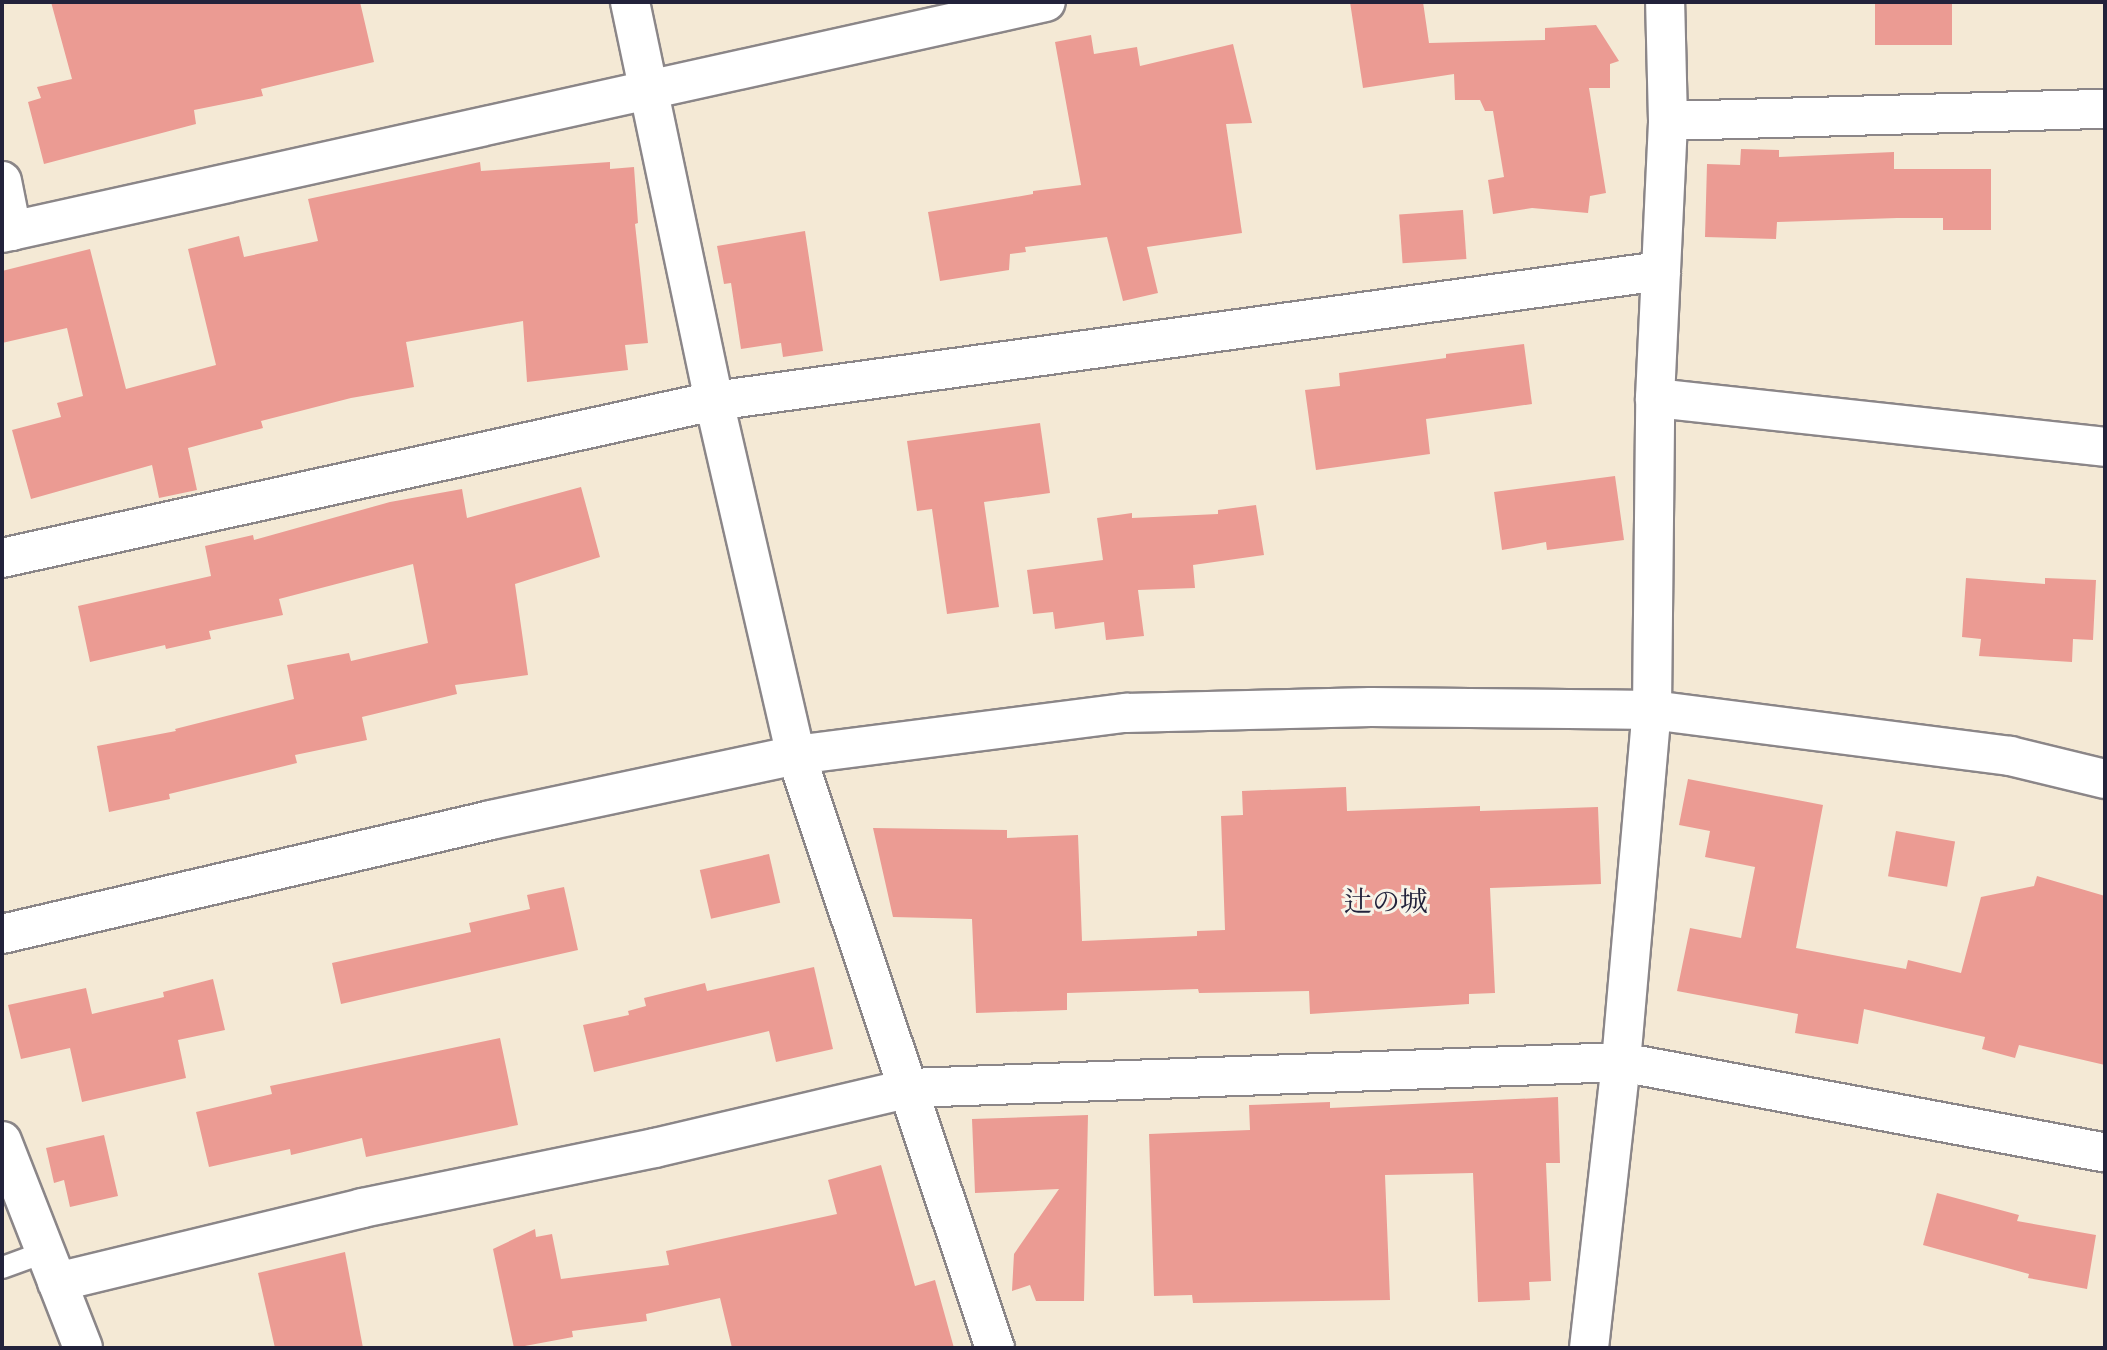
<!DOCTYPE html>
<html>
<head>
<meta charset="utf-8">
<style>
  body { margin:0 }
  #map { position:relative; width:2107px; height:1350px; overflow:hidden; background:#f4e9d5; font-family:Alegreya,"Noto Serif JP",serif }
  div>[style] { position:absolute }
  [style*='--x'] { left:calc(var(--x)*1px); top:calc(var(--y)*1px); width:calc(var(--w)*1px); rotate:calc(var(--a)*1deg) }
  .building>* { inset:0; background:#eb9b93; transform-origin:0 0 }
  .roads { filter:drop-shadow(2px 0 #8b8688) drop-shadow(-2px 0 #8b8688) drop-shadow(0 2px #8b8688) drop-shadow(0 -2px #8b8688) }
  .service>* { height:21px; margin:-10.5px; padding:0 10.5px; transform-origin:10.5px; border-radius:10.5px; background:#fff }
  .minor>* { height:38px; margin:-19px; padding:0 19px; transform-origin:19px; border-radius:19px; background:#fff }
  .tertiary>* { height:38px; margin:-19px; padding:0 19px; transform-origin:19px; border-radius:19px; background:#fff }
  span { translate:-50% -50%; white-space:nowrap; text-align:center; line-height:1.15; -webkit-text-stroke:6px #f7f3e8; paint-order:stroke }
  .quarter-label { font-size:28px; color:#22223b }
  .frame { position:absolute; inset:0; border:4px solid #22223b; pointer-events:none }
</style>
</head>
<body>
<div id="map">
  <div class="building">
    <i style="clip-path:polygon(51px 2px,360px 2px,374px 62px,261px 89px,263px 96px,194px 110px,196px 124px,44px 164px,28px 102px,41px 98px,37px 87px,72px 79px)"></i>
    <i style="clip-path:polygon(1350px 2px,1423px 2px,1429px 43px,1545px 40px,1545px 28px,1596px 25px,1619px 61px,1610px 64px,1610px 88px,1589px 88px,1606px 193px,1590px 196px,1588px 213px,1532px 208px,1493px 214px,1488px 180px,1504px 177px,1493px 111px,1485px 111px,1480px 100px,1455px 100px,1454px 74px,1363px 88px)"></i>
    <i style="left:1875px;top:2px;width:77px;height:43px"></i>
    <i style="clip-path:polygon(1091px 35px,1094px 54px,1137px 47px,1140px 66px,1233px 44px,1252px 123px,1226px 124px,1242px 233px,1147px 247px,1158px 293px,1123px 301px,1107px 237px,1025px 247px,1026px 252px,1010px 254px,1009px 270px,940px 281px,928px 212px,1033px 194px,1033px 191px,1081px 185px,1055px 42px)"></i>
    <i style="clip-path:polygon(1741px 149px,1779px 150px,1779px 157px,1894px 152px,1894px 169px,1991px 169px,1991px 230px,1943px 230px,1943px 218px,1897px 218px,1777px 222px,1776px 239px,1705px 237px,1707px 164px,1740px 165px)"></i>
    <i style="clip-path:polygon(480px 162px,481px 171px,610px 162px,610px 169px,634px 167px,638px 223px,635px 224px,648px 343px,625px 345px,628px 370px,527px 382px,523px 321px,406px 342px,414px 387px,351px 398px,261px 421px,263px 428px,188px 448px,197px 490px,159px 498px,152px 465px,31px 499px,12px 430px,61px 417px,57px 403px,83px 396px,67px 328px,2px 343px,2px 271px,90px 249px,126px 389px,216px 365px,188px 249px,239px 236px,244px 257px,318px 241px,308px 199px)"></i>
    <i style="left:1463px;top:210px;width:49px;height:64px;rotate:86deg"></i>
    <i style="clip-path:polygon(805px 231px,823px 351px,783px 357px,781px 343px,741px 349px,731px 283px,724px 284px,717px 246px)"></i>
    <i style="clip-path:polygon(1524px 344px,1532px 404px,1426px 419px,1430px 454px,1316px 470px,1305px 390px,1340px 386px,1339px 373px,1446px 358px,1446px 354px)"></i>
    <i style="clip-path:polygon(1040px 423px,1050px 493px,984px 502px,999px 607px,947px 614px,932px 509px,917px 511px,907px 441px)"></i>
    <i style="clip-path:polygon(1615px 476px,1624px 540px,1547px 550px,1546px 542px,1502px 550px,1494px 492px)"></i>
    <i style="clip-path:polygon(581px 487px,600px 557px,515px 584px,528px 675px,455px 685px,457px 694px,362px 717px,367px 740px,295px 755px,297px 763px,169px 794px,170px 799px,109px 812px,97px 746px,176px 731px,175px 729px,294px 699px,287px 665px,349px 653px,351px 661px,428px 643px,413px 564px,279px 599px,283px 615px,209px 631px,211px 639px,166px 649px,165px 645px,90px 662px,78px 606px,211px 576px,205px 546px,253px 535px,254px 540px,390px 502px,462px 489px,467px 518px)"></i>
    <i style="clip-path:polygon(1256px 505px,1264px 555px,1193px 565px,1195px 588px,1138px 590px,1144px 636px,1106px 640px,1104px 622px,1055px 629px,1053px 612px,1033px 614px,1027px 570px,1103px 560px,1097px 518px,1132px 513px,1132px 518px,1218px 514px,1218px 510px)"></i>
    <i style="clip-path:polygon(1966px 578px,2045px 584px,2045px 578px,2096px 580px,2093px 640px,2073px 639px,2072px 662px,1979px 656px,1981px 639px,1962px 637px)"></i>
    <i style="clip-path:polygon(1688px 779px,1823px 805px,1796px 948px,1906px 969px,1908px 960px,1961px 973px,1981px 897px,2034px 886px,2037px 876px,2105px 896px,2105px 1065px,2019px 1045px,2015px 1058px,1982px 1049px,1985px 1037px,1864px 1009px,1858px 1044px,1795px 1033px,1798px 1014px,1677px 991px,1690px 928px,1741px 938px,1755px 867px,1705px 857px,1710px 831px,1679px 825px)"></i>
    <i style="clip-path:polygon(1346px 787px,1347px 811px,1480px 806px,1480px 811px,1598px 807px,1601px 884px,1490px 888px,1495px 993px,1469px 994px,1469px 1004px,1310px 1014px,1309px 991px,1199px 993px,1198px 989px,1067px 993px,1067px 1010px,976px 1013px,972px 919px,893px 917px,873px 828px,1007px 830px,1007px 838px,1078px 835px,1082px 941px,1197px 936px,1197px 931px,1225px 930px,1221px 816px,1243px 815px,1242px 791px)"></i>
    <i style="left:1896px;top:831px;width:60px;height:46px;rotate:10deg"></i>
    <i style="left:769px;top:854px;width:50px;height:71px;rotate:77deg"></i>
    <i style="clip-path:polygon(564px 887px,578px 950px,341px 1004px,332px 963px,471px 932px,469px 923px,530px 909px,527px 895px)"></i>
    <i style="clip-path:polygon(814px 967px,833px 1049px,776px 1062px,769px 1031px,594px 1072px,583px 1025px,629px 1015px,628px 1011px,646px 1006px,644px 998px,705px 983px,707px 991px)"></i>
    <i style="clip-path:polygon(213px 979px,225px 1030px,178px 1040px,186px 1078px,82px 1102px,70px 1048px,21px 1059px,8px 1005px,86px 988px,92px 1014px,164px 997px,163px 992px)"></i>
    <i style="clip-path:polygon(500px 1038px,518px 1125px,366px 1157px,362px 1138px,291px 1155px,290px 1149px,209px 1167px,196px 1112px,272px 1094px,270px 1086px)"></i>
    <i style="clip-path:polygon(1558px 1097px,1560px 1163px,1546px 1163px,1551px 1281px,1529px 1282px,1530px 1300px,1478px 1302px,1473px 1173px,1385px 1175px,1390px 1300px,1193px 1303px,1192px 1295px,1154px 1296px,1149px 1134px,1250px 1130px,1249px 1105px,1330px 1102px,1330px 1108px)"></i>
    <i style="clip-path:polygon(1088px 1115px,1084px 1301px,1036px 1301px,1030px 1285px,1012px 1291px,1014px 1254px,1059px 1189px,975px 1193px,972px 1119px)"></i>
    <i style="clip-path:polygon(104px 1135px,118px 1196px,70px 1207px,64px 1180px,54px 1183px,46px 1148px)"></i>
    <i style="clip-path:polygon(881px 1165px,915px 1286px,935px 1280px,954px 1348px,732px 1348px,720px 1298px,646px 1314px,647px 1321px,572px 1331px,573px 1337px,514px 1348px,493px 1249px,535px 1229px,536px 1237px,552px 1234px,561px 1279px,669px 1265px,666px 1251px,837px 1214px,828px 1180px)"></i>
    <i style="clip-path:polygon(1937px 1193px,2019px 1215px,2017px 1221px,2096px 1235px,2087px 1289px,2028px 1278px,2029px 1274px,1923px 1245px)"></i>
    <i style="clip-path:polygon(345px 1252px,363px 1348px,275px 1348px,258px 1273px)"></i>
  </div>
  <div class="roads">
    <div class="service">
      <i style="--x:2;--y:1267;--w:47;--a:-20"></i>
    </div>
    <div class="minor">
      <i style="--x:630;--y:2;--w:408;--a:78.1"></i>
      <i style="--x:714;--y:401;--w:363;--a:77"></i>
      <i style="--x:796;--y:755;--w:625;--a:71.45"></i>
      <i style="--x:1668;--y:121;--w:437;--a:-1.6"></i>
      <i style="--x:2;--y:181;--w:51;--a:78.7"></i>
      <i style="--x:2;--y:233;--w:1069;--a:-12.48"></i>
      <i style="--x:1655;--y:398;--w:453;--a:6.2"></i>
      <i style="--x:2;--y:558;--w:729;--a:-12.44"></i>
      <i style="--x:714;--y:401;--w:956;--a:-7.82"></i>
      <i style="--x:2;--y:1141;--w:222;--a:68.6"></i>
      <i style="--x:57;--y:1282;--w:314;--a:-13.6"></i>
      <i style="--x:362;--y:1208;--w:299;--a:-11.6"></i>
      <i style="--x:655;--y:1148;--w:262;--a:-13.2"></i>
      <i style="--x:910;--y:1088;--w:711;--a:-2.09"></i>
      <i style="--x:1621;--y:1062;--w:492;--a:10.6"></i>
      <i style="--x:1589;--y:1348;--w:288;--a:-83.6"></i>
      <i style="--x:1621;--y:1062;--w:353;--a:-85"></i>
      <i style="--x:1652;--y:710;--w:312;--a:-89.4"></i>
      <i style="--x:1655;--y:398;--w:277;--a:-87.3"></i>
      <i style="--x:1668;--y:121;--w:119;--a:-91.4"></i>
    </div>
    <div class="tertiary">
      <i style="--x:2;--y:934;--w:502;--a:-13.12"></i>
      <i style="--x:491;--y:820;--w:312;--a:-12"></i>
      <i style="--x:796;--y:755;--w:333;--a:-7.3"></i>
      <i style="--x:1126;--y:713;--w:245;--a:-1.4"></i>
      <i style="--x:1371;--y:707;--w:281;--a:0.6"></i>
      <i style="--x:1652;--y:710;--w:361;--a:7.3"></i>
      <i style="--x:2010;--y:756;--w:98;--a:13.6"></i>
    </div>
  </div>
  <div class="quarter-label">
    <span style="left:1386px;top:902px">辻の城</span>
  </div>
  <div class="frame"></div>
</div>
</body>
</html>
